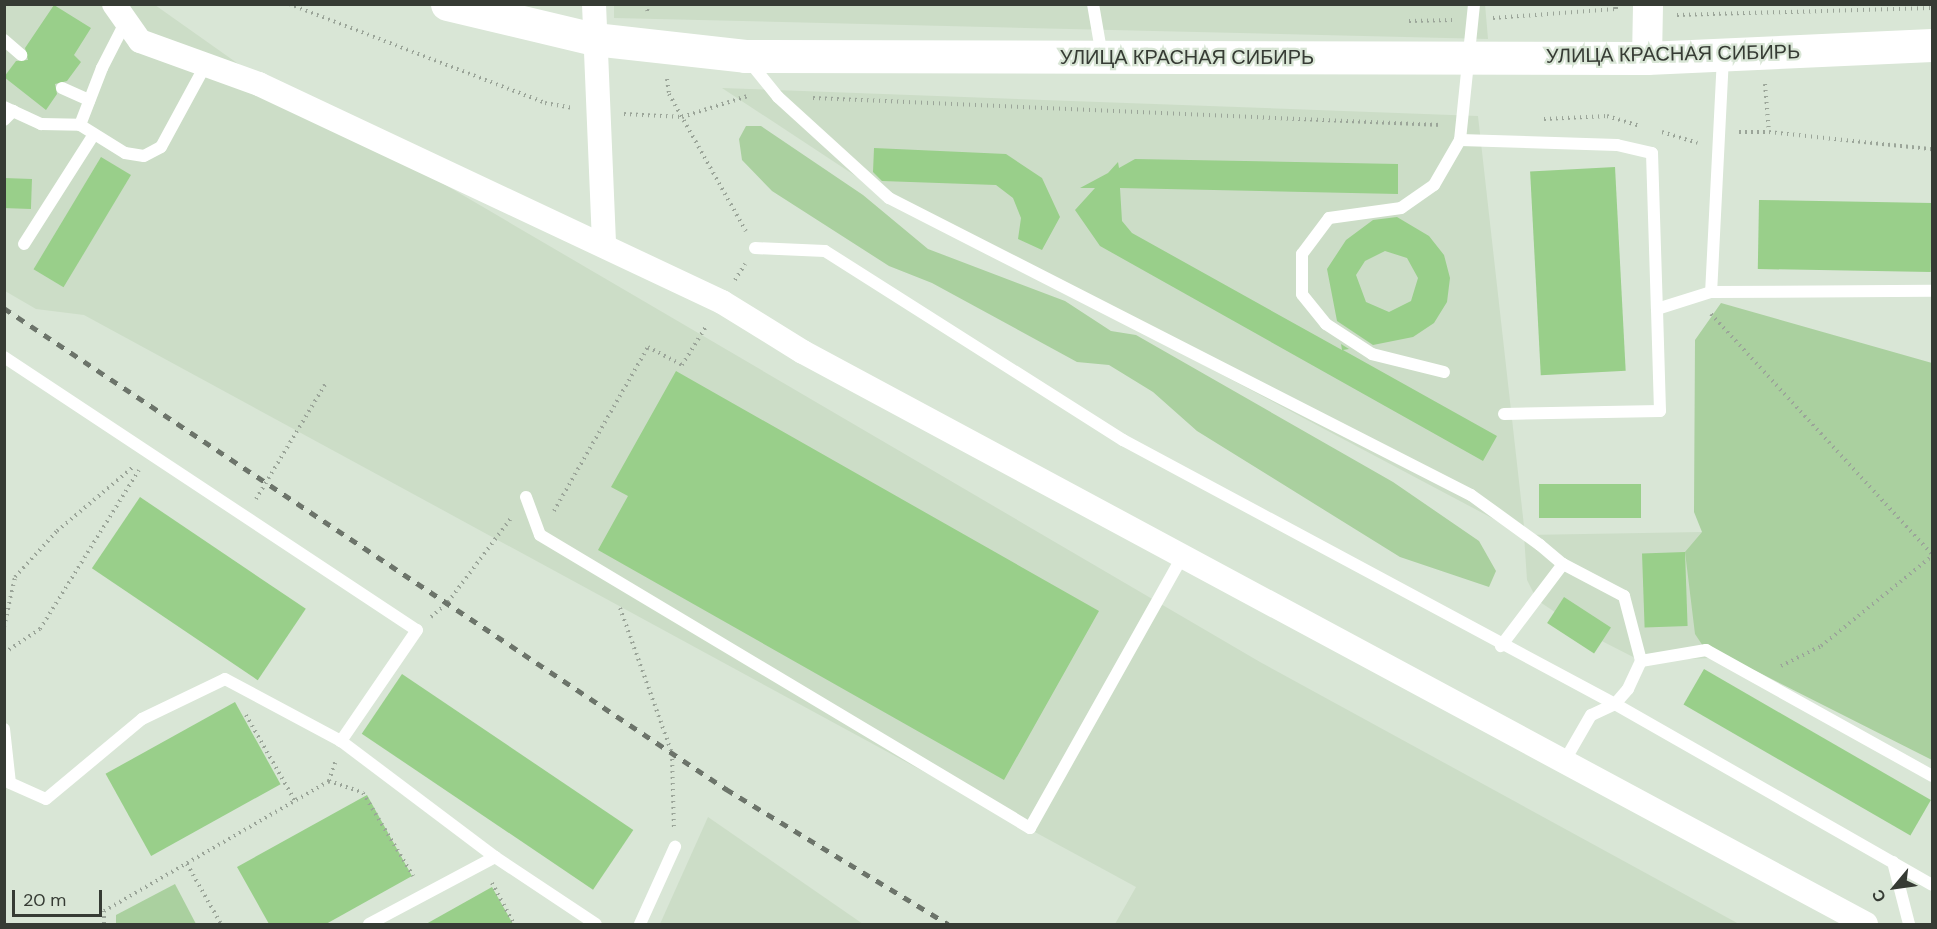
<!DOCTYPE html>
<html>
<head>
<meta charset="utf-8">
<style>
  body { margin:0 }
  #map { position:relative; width:1937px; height:929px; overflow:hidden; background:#d9e6d6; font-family:"DM Sans",sans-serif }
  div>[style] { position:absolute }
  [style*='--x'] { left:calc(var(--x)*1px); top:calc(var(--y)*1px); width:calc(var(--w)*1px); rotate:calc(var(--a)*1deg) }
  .built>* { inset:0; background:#ccddc7 }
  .green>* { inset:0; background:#aad09f }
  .building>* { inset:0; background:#99cf8a; transform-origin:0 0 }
  .path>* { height:4px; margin-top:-2px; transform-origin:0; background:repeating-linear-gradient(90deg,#9ba599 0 1.5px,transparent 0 6px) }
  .service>* { height:12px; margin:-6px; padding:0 6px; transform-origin:6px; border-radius:6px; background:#fff }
  .minor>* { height:24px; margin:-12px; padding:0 12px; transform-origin:12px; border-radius:12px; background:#fff }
  .tertiary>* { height:30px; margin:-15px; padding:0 15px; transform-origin:15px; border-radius:15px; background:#fff }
  .secondary>* { height:33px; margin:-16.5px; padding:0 16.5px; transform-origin:16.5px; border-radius:16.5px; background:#fff }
  .rail>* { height:4.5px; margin-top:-2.25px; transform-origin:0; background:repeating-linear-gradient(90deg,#6c746a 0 8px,transparent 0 16px) }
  span { translate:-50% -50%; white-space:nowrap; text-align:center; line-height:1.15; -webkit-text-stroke:4.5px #d9e6d6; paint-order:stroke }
  .street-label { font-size:20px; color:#363b34 }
  .frame { position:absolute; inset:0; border:6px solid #363b34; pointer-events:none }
  .north { position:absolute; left:1865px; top:857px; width:60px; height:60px; -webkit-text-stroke:4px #d9e6d6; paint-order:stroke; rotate:241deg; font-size:16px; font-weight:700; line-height:24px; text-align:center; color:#363b34 }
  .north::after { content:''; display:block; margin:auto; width:21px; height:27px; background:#363b34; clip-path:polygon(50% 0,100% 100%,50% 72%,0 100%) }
  .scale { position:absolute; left:12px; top:890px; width:90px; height:27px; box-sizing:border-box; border:3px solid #363b34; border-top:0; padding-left:8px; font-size:18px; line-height:21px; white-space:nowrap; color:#363b34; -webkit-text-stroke:4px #d9e6d6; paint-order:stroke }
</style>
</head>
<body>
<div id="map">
  <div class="built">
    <i style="clip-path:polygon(1485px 4px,1488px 39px,614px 18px,614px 5px)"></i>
    <i style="clip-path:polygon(5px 5px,155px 5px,237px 63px,1260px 662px,1739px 924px,1115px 924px,1136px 887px,84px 315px,36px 309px,5px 291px)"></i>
    <i style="clip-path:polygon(722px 88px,1478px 116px,1525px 535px,1702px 532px,1711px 658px,1641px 661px,1586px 633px,1537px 600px,1527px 580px,1524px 535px,889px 198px)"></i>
    <i style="clip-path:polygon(708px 817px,863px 924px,660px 924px)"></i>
  </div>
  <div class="green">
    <i style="clip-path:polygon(746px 126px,761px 126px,863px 195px,928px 249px,1065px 301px,1111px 331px,1136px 335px,1393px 482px,1479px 541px,1496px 571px,1489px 587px,1400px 557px,1197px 431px,1153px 392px,1109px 365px,1077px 362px,932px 283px,889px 266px,772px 191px,742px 160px,739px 139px)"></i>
    <i style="clip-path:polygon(1721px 303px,1932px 363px,1932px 760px,1756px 671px,1711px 658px,1695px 634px,1685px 552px,1702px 532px,1694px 512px,1695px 340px)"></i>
    <i style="clip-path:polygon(175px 884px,196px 924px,116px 924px,116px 915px)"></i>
  </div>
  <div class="building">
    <i style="clip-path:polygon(54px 5px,91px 28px,74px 55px,81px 62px,67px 81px,55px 84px,57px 94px,46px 110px,4px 77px,16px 61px,28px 60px,25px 48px)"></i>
    <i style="clip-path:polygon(874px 148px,1006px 154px,1042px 178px,1060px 217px,1042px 250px,1018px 239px,1021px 218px,1013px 198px,996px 185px,882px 181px,873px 172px)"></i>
    <i style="left:101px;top:157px;width:35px;height:131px;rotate:31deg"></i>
    <i style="clip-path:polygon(1135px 159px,1398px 164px,1398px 194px,1120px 188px,1122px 221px,1132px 233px,1342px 350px,1341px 344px,1349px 349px,1343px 350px,1497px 436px,1483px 461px,1100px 246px,1075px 210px,1095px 188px,1080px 188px,1108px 173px,1118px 162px,1119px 168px)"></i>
    <i style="left:1615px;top:167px;width:204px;height:85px;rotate:87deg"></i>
    <i style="left:4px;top:178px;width:28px;height:30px;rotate:2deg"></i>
    <i style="left:1759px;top:200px;width:173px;height:69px;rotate:1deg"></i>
    <i style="clip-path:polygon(evenodd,1397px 217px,1429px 236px,1444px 255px,1450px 278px,1447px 302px,1434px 323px,1413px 337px,1373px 345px,1337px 321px,1327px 269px,1346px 240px,1373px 220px,1397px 217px,1385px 251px,1407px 258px,1418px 278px,1411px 301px,1389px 312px,1366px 302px,1356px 275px,1365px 261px,1385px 251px)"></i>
    <i style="clip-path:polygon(676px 371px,1099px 611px,1004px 780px,598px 550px,628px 496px,611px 487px)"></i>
    <i style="left:1641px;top:484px;width:34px;height:102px;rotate:90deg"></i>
    <i style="left:140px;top:497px;width:200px;height:86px;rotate:34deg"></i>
    <i style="left:1685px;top:552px;width:74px;height:43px;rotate:88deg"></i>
    <i style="left:1564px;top:597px;width:56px;height:31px;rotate:33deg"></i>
    <i style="left:1704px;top:669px;width:262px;height:41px;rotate:30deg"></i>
    <i style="left:402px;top:674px;width:279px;height:72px;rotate:34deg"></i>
    <i style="left:235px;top:702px;width:94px;height:148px;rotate:61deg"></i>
    <i style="clip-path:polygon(367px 795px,412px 876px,326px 924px,269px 924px,237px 867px)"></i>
    <i style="clip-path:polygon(492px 887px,513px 924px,426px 924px)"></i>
  </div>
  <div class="path">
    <i style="--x:289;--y:4;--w:274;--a:21.1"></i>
    <i style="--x:545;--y:103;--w:27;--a:10"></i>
    <i style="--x:645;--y:4;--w:11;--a:68"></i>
    <i style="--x:1677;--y:15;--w:255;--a:-1.6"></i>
    <i style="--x:1493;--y:18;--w:123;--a:-4.2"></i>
    <i style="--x:1616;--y:9;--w:4;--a:-90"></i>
    <i style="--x:1409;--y:21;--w:43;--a:-1.3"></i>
    <i style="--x:667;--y:79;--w:15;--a:82"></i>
    <i style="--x:669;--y:94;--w:157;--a:60.7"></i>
    <i style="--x:1765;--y:84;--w:48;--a:85.2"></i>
    <i style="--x:1769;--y:132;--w:164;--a:6"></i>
    <i style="--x:813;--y:98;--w:629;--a:2.46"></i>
    <i style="--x:624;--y:114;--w:58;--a:3"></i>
    <i style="--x:682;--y:117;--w:69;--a:-17.7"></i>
    <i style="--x:1544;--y:119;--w:63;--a:-2.7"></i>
    <i style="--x:1607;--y:116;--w:34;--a:17"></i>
    <i style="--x:1662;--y:132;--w:37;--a:17"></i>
    <i style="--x:1739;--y:132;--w:30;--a:0"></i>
    <i style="--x:735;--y:280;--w:19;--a:-58"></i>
    <i style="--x:1711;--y:314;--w:326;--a:47.4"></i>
    <i style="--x:256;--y:499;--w:135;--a:-58.9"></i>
    <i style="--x:554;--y:511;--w:189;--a:-60.2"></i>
    <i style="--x:648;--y:347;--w:38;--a:28"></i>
    <i style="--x:682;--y:365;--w:47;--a:-58"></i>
    <i style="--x:620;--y:608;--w:154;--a:70.3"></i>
    <i style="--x:672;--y:753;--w:75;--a:88.5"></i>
    <i style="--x:431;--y:617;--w:23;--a:-41"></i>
    <i style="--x:448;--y:602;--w:105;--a:-53.1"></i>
    <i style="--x:4;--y:627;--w:51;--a:-77.6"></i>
    <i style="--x:15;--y:577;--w:62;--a:-47.6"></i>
    <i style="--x:57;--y:531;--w:99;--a:-40.1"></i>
    <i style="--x:4;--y:653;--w:43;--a:-33.7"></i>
    <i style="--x:40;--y:629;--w:187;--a:-58.1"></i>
    <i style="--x:1781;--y:666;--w:45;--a:-26.6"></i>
    <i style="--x:1821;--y:646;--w:143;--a:-39"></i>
    <i style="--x:246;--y:715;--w:99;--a:60.3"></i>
    <i style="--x:329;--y:781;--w:20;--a:-72"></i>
    <i style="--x:187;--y:864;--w:69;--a:60.5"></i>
    <i style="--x:492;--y:883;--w:47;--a:61.8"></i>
    <i style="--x:104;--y:924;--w:13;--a:-90"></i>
    <i style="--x:104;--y:911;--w:260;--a:-30"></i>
    <i style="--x:329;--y:781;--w:36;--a:19"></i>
    <i style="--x:363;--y:793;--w:97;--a:58.9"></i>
  </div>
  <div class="service">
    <i style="--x:1093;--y:4;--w:53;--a:80.2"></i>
    <i style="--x:126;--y:21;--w:53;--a:117.1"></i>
    <i style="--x:102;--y:68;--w:61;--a:111.1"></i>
    <i style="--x:80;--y:125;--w:53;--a:31.9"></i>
    <i style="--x:125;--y:153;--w:19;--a:9"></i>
    <i style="--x:144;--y:156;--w:19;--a:-28"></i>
    <i style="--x:161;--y:147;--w:94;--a:-61.5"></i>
    <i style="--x:4;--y:40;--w:23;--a:41"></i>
    <i style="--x:1723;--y:57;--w:235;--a:92.9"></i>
    <i style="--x:1711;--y:292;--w:221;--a:-0.3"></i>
    <i style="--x:748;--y:60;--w:48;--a:51"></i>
    <i style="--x:778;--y:97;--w:150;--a:42.3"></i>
    <i style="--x:889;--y:198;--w:653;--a:27.04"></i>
    <i style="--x:1471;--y:495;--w:85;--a:35.9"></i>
    <i style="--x:1540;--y:545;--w:30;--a:40"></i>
    <i style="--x:1563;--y:564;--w:103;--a:127.1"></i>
    <i style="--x:62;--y:88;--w:30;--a:24"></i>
    <i style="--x:4;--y:107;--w:41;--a:24.7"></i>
    <i style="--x:41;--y:124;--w:39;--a:1"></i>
    <i style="--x:4;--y:120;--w:13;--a:-45"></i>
    <i style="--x:1460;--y:140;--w:157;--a:1.8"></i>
    <i style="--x:1617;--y:145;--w:36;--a:13"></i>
    <i style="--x:1652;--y:153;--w:156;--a:88.2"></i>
    <i style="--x:1657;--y:309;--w:57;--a:-17.5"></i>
    <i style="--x:24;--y:244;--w:130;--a:-57.5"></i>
    <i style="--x:755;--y:248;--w:70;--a:2.5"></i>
    <i style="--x:825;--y:251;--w:353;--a:32.4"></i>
    <i style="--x:1123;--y:440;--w:558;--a:28.22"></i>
    <i style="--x:1615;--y:704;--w:365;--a:29.7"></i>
    <i style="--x:4;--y:357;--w:495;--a:33.5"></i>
    <i style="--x:417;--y:630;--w:135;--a:124.4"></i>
    <i style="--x:341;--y:741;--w:193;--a:37"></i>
    <i style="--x:495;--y:857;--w:121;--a:33.6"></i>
    <i style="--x:1444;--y:372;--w:74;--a:-166"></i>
    <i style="--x:1372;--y:354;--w:55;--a:-146.9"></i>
    <i style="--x:1326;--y:324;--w:38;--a:-129"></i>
    <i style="--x:1302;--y:294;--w:40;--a:-90"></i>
    <i style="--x:1302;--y:254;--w:45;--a:-53.1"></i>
    <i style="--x:1329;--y:218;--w:73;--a:-7.9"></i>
    <i style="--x:1401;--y:208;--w:40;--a:-34.9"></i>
    <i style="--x:1434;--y:185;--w:52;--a:-60"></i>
    <i style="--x:1460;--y:140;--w:137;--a:-84.1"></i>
    <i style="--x:1504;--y:414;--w:156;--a:-1.1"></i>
    <i style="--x:1660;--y:411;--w:102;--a:-91.7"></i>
    <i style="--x:526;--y:497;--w:40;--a:69.8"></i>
    <i style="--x:540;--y:535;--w:571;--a:30.88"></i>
    <i style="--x:1030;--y:828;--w:313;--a:-60.7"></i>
    <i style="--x:1563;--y:564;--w:69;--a:27.7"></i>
    <i style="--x:1624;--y:596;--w:67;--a:75.3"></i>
    <i style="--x:1641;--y:661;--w:31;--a:115"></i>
    <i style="--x:1628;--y:689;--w:20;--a:131"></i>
    <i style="--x:1615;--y:704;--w:26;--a:155"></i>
    <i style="--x:1591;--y:715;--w:54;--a:119.9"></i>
    <i style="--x:1641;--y:661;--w:66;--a:-9.6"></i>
    <i style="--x:1706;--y:650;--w:259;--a:29.1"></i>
    <i style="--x:4;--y:729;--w:54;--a:83.7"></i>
    <i style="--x:10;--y:783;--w:39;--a:24"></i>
    <i style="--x:46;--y:799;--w:125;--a:-39.8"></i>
    <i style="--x:142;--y:719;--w:92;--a:-25.7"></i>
    <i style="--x:225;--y:679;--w:132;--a:28.1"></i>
    <i style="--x:1893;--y:862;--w:64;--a:75.5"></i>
    <i style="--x:369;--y:924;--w:143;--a:-28"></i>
    <i style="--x:640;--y:924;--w:85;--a:-65.6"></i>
  </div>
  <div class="minor">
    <i style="--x:114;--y:4;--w:45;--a:54.9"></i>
    <i style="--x:140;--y:41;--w:127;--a:19.9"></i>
    <i style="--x:259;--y:84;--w:512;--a:25.21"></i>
    <i style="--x:722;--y:302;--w:95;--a:31.7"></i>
    <i style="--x:803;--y:352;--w:1207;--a:28.28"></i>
    <i style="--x:594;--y:4;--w:241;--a:87.6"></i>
  </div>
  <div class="tertiary">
    <i style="--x:1647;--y:58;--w:54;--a:-88.9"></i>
  </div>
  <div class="secondary">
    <i style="--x:447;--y:4;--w:151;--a:13.4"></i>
    <i style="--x:594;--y:39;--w:152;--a:6.4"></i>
    <i style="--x:745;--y:56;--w:902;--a:0.13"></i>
    <i style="--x:1647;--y:58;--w:285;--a:-2.6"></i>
  </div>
  <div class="rail">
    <i style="--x:4;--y:308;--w:868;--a:33.67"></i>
    <i style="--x:726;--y:789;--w:260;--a:31.3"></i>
  </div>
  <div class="street-label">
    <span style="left:1673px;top:54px;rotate:-1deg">УЛИЦА КРАСНАЯ СИБИРЬ</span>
    <span style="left:1187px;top:57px">УЛИЦА КРАСНАЯ СИБИРЬ</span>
  </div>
  <div class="frame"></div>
  <div class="north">С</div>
  <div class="scale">20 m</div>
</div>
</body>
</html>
